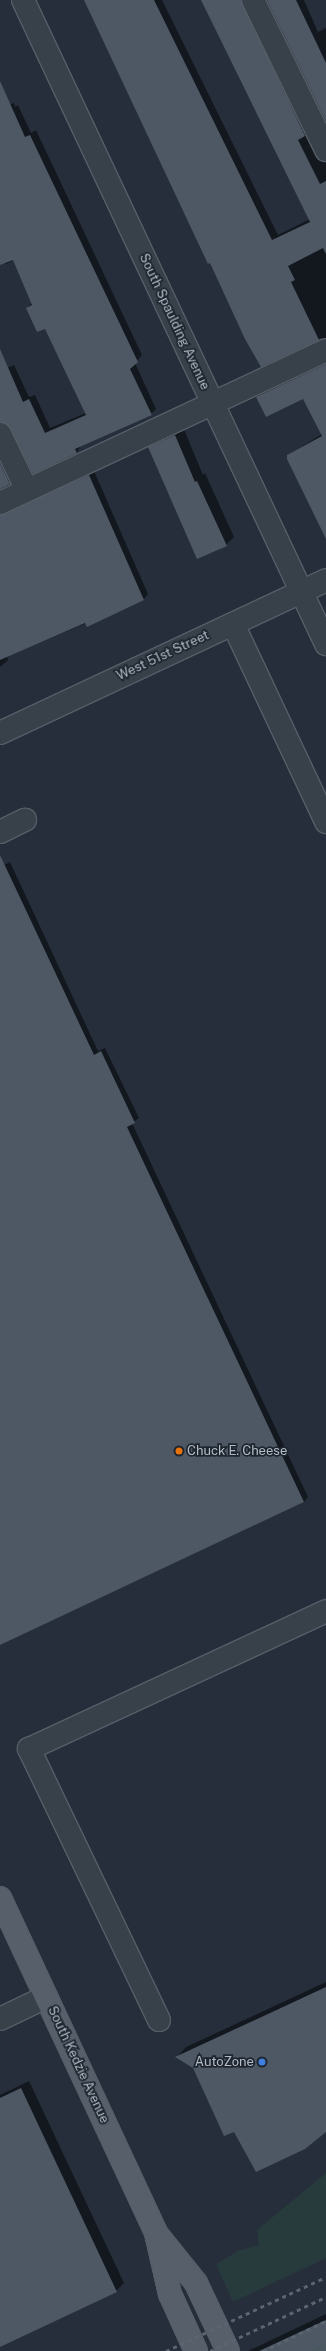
<!DOCTYPE html>
<html>
<head>
<meta charset="utf-8">
<style>
  body { margin:0 }
  #map { position:relative; width:326px; height:2351px; overflow:hidden; background:#252e3a; font-family:"Public Sans",sans-serif }
  div>[style] { position:absolute }
  [style*='--x'] { left:calc(var(--x)*1px); top:calc(var(--y)*1px); width:calc(var(--w)*1px); rotate:calc(var(--a)*1deg) }
  .green>* { inset:0; background:#283b3c }
  .shadow>* { inset:0; background:#0007 }
  .building>* { inset:0; background:#4e5865 }
  .path>* { height:2.5px; margin-top:-1.25px; transform-origin:0; background:repeating-linear-gradient(90deg,#46585a 0 3px,transparent 0 6px) }
  .roads { filter:drop-shadow(1px 0 #565e68) drop-shadow(-1px 0 #565e68) drop-shadow(0 1px #565e68) drop-shadow(0 -1px #565e68) }
  .minor>* { height:22px; margin:-11px; padding:0 11px; transform-origin:11px; border-radius:11px; background:#38404a }
  .major>* { height:22px; margin:-11px; padding:0 11px; transform-origin:11px; border-radius:11px; background:#565f6a }
  .rail>* { height:3px; margin-top:-1.5px; transform-origin:0; background:repeating-linear-gradient(90deg,#5b6471 0 4px,transparent 0 8px) }
  .dots>* { width:11px; height:11px; translate:-50% -50%; box-sizing:border-box; border:2px solid #1d252f; border-radius:50% }
  span { translate:-50% -50%; white-space:nowrap; text-align:center; line-height:1.15; -webkit-text-stroke:3.5px #1d252f; paint-order:stroke }
  .street-label { font-size:13px; color:#b4bbc6 }
  .poi-label { font-size:13px; color:#b4bbc6 }
  .left { translate:0 -50%; text-align:left }
  .right { translate:-100% -50%; text-align:right }
</style>
</head>
<body>
<div id="map">
  <div class="green">
    <i style="clip-path:polygon(326px 2173px,326px 2258px,233px 2302px,216px 2264px,238px 2251px,259px 2245px,257px 2230px)"></i>
  </div>
  <div class="shadow">
    <i style="clip-path:polygon(85px 0,162px 0,278px 235px,310px 219px,202px 0,247px 0,326px 154px,326px 338px,321px 338px,261px 365px)"></i>
    <i style="clip-path:polygon(268px 0,304px 0,318px 32px,326px 28px,326px 119px)"></i>
    <i style="clip-path:polygon(14px 103px,15px 107px,18px 105px,31px 133px,36px 130px,142px 355px,135px 363px,156px 409px,151px 414px,81px 445px,77px 452px,33px 472px,12px 428px,0 421px,0 371px,14px 365px,29px 397px,35px 395px,50px 428px,86px 413px,45px 327px,27px 308px,32px 303px,14px 260px,6px 264px,0 252px,0 108px)"></i>
    <i style="clip-path:polygon(326px 362px,326px 504px,288px 455px,322px 434px,304px 398px,257px 397px,263px 391px)"></i>
    <i style="clip-path:polygon(183px 427px,203px 475px,205px 473px,234px 537px,226px 545px,150px 447px,158px 439px)"></i>
    <i style="clip-path:polygon(0 446px,15px 478px,0 489px)"></i>
    <i style="clip-path:polygon(94px 471px,148px 594px,143px 600px,7px 656px,8px 660px,0 667px,0 508px)"></i>
    <i style="clip-path:polygon(10px 862px,98px 1051px,105px 1048px,139px 1118px,132px 1123px,308px 1497px,304px 1502px,0 1644px,0 867px)"></i>
    <i style="clip-path:polygon(326px 1982px,326px 2130px,234px 2131px,194px 2067px,177px 2057px,186px 2047px)"></i>
    <i style="clip-path:polygon(29px 2081px,124px 2283px,116px 2291px,0 2346px,0 2095px)"></i>
    <i style="clip-path:polygon(326px 2314px,326px 2351px,248px 2351px)"></i>
  </div>
  <div class="building">
    <i style="clip-path:polygon(84px 0,154px 0,272px 240px,310px 222px,201px 0,241px 0,305px 136px,298px 140px,320px 184px,326px 181px,326px 254px,323px 248px,288px 266px,295px 280px,291px 282px,319px 340px,261px 367px,245px 339px,210px 263px,208px 264px)"></i>
    <i style="clip-path:polygon(267px 0,296px 0,326px 63px,326px 121px)"></i>
    <i style="clip-path:polygon(0 81px,25px 137px,30px 135px,138px 362px,130px 369px,152px 415px,75px 449px,77px 453px,33px 474px,11px 429px,0 422px,0 349px,23px 402px,29px 399px,45px 433px,86px 415px,45px 329px,37px 332px,26px 308px,32px 305px,13px 260px,0 265px)"></i>
    <i style="clip-path:polygon(326px 364px,326px 539px,287px 459px,287px 455px,322px 436px,303px 399px,266px 417px,256px 397px)"></i>
    <i style="clip-path:polygon(175px 435px,195px 482px,197px 481px,227px 546px,197px 559px,148px 447px)"></i>
    <i style="clip-path:polygon(0 463px,10px 484px,0 489px)"></i>
    <i style="clip-path:polygon(89px 475px,144px 600px,87px 627px,85px 623px,0 660px,0 515px)"></i>
    <i style="clip-path:polygon(0 855px,94px 1055px,101px 1051px,135px 1123px,127px 1127px,304px 1502px,0 1645px)"></i>
    <i style="clip-path:polygon(326px 1987px,326px 2132px,305px 2149px,256px 2172px,234px 2132px,224px 2136px,193px 2068px,175px 2057px)"></i>
    <i style="clip-path:polygon(21px 2088px,117px 2292px,0 2347px,0 2098px)"></i>
    <i style="clip-path:polygon(326px 2320px,326px 2351px,259px 2351px)"></i>
  </div>
  <div class="path">
    <i style="--x:313;--y:2351;--w:14;--a:-25"></i>
  </div>
  <div class="roads">
    <div class="minor">
      <i style="--x:23;--y:0;--w:712;--a:64.8"></i>
      <i style="--x:253;--y:0;--w:167;--a:64"></i>
      <i style="--x:0;--y:434;--w:62;--a:64.3"></i>
      <i style="--x:0;--y:503;--w:360;--a:-25.1"></i>
      <i style="--x:233;--y:624;--w:219;--a:64.8"></i>
      <i style="--x:0;--y:733;--w:360;--a:-25.1"></i>
      <i style="--x:0;--y:832;--w:28;--a:-26"></i>
      <i style="--x:0;--y:2019;--w:51;--a:-25.6"></i>
      <i style="--x:159;--y:2020;--w:301;--a:-115.6"></i>
      <i style="--x:29;--y:1749;--w:327;--a:-24.9"></i>
    </div>
    <div class="major">
      <i style="--x:0;--y:1898;--w:370;--a:65"></i>
      <i style="--x:156;--y:2233;--w:63;--a:77.1"></i>
      <i style="--x:170;--y:2294;--w:63;--a:65.5"></i>
      <i style="--x:159;--y:2237;--w:59;--a:51.2"></i>
      <i style="--x:196;--y:2283;--w:75;--a:64.8"></i>
    </div>
  </div>
  <div class="rail">
    <i style="--x:166;--y:2351;--w:176;--a:-24.8"></i>
    <i style="--x:210;--y:2351;--w:128;--a:-25"></i>
    <i style="--x:263;--y:2351;--w:70;--a:-25.5"></i>
  </div>
  <div class="dots">
    <i style="left:179px;top:1451px;background:#e8710a"></i>
    <i style="left:262px;top:2062px;background:#3f7fe0"></i>
  </div>
  <div class="street-label">
    <span style="left:174px;top:322px;rotate:65deg">South Spaulding Avenue</span>
    <span style="left:163px;top:656px;rotate:-25deg">West 51st Street</span>
    <span style="left:78px;top:2065px;rotate:65deg">South Kedzie Avenue</span>
  </div>
  <div class="poi-label">
    <span class="left" style="left:187px;top:1451px">Chuck E. Cheese</span>
    <span class="right" style="left:254px;top:2062px">AutoZone</span>
  </div>
</div>
</body>
</html>
